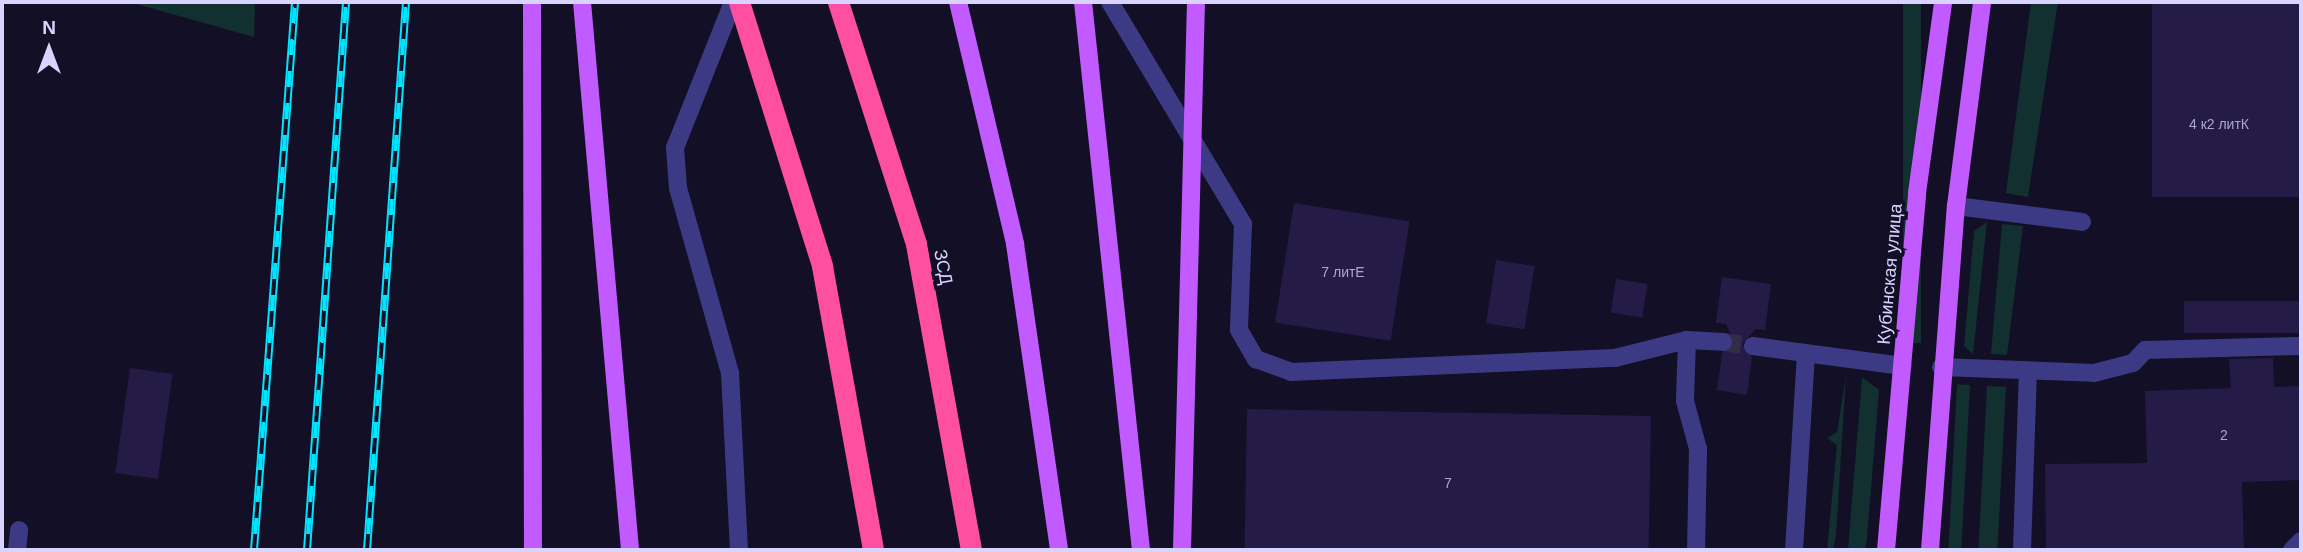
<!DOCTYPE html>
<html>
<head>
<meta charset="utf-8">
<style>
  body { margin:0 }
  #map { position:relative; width:2303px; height:552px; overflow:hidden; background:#130f26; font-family:Helvetica,sans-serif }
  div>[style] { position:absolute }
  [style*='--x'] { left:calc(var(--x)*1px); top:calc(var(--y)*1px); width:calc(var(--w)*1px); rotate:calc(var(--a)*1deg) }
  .green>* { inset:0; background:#12302f; transform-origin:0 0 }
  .building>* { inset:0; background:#241b47; transform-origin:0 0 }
  .minor-tunnel>* { height:18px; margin-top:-9px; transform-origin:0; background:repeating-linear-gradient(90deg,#312d47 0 18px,transparent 0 27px) }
  .minor>* { height:18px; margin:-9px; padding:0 9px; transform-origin:9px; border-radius:9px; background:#3d3a85 }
  .major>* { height:18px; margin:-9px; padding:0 9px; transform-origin:9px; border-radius:9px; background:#c25bff }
  .highway>* { height:21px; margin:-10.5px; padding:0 10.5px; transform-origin:10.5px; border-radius:10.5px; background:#ff4fa3 }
  .rail>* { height:8px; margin-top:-4px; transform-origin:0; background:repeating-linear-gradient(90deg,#130f26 0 16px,#00e5ff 0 32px); box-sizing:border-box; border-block:2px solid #00e5ff }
  .major-bridge>* { height:18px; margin:-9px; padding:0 9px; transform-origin:9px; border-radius:9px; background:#c25bff }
  span { translate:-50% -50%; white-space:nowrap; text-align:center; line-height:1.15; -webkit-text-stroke:7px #130f26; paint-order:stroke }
  .number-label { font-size:14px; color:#aca6d1 }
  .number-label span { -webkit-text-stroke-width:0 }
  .street-label { font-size:18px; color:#d9d4ff }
  .frame { position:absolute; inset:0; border:4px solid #d9d4ff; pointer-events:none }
  .north { position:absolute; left:14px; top:14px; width:70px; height:70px; -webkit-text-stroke:5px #130f26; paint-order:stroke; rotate:0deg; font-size:19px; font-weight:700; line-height:28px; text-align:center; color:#d9d4ff }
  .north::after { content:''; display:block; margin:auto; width:24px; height:32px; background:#d9d4ff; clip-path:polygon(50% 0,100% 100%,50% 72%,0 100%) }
</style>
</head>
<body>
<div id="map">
  <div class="green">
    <i style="clip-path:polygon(129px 2px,255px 2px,254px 37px)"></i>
    <i style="left:1903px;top:2px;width:18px;height:341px"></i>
    <i style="clip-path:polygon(2031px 2px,2058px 2px,2028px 197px,2006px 193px)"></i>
    <i style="clip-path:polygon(1987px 222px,1973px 354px,1964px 346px,1974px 231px)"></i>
    <i style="clip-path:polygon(2002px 224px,2023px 226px,2007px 355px,1991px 354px)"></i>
    <i style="clip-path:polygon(1846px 376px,1836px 535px,1833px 550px,1827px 550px,1837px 445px,1827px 438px,1837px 432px)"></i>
    <i style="clip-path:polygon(1862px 377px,1879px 390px,1867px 538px,1865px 550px,1848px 550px)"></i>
    <i style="left:1970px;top:385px;width:165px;height:13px;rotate:93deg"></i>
    <i style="left:1987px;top:386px;width:19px;height:164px;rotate:3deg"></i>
  </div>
  <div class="building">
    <i style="left:2152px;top:2px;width:147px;height:195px"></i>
    <i style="left:1294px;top:203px;width:117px;height:121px;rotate:9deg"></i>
    <i style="left:1496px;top:260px;width:39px;height:64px;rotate:9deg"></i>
    <i style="clip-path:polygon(1722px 277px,1771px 284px,1765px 330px,1756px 329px,1742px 344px,1752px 357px,1747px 395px,1717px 390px,1722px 353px,1734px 342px,1726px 324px,1716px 323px)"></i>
    <i style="left:1616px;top:279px;width:32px;height:34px;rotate:9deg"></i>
    <i style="left:2301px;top:301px;width:32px;height:117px;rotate:90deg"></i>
    <i style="clip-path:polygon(2273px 358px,2274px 387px,2301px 386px,2301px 480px,2242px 482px,2244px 550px,2046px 550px,2045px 464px,2147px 463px,2145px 391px,2231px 388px,2229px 359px)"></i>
    <i style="left:130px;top:368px;width:43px;height:106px;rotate:8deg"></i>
    <i style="left:1247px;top:409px;width:404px;height:141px;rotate:1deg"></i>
  </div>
  <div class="minor-tunnel">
    <i style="--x:1723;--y:342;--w:30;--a:8"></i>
  </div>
  <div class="minor">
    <i style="--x:733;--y:2;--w:157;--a:111.7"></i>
    <i style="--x:675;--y:148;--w:40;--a:85.7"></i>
    <i style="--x:678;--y:188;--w:192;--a:74.3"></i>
    <i style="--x:730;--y:373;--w:177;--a:87.1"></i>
    <i style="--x:1110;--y:2;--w:259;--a:59.1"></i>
    <i style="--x:1243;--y:224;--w:106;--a:92.2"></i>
    <i style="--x:1239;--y:330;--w:34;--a:60"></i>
    <i style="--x:1256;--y:359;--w:37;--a:20"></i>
    <i style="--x:1291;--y:372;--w:324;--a:-2.5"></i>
    <i style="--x:1615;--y:358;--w:74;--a:-14"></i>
    <i style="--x:1687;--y:340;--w:36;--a:3"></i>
    <i style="--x:1956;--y:206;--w:127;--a:7.2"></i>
    <i style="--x:1687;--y:340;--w:61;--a:91.9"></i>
    <i style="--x:1685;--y:401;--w:50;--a:74.8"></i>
    <i style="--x:1698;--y:449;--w:101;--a:91.1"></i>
    <i style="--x:1753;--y:346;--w:151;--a:7.6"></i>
    <i style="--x:1941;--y:367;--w:153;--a:2.2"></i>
    <i style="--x:2094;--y:373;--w:40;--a:-14.4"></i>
    <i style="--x:2133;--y:363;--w:18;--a:-47"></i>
    <i style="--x:2145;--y:350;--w:156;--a:-1.5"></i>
    <i style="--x:17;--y:550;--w:20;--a:-84"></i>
    <i style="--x:1794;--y:550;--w:196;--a:-86.5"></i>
    <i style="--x:2022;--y:550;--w:178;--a:-88.1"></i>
    <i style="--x:2292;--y:550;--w:13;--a:-45"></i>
  </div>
  <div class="major">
    <i style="--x:532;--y:2;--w:548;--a:89.9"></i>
    <i style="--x:582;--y:2;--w:550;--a:84.99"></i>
    <i style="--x:958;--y:2;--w:249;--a:76.7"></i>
    <i style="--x:1015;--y:244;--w:309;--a:81.8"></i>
    <i style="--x:1083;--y:2;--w:551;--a:83.96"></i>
    <i style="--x:1886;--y:550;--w:358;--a:-85"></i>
    <i style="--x:1917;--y:193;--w:193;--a:-82.2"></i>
    <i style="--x:1930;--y:550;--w:345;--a:-85.7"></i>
    <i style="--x:1956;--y:206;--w:206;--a:-82.7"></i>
  </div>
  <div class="highway">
    <i style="--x:739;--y:2;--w:277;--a:72.5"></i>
    <i style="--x:822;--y:266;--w:289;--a:79.8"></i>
    <i style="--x:838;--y:2;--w:254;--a:72.1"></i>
    <i style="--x:916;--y:244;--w:311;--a:79.8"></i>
  </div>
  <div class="rail">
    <i style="--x:254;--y:550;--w:550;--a:-85.72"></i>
    <i style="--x:307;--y:550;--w:549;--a:-85.93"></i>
    <i style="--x:367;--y:550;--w:549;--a:-85.93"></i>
  </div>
  <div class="major-bridge">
    <i style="--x:1182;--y:550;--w:548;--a:-88.54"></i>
  </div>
  <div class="number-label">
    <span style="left:2219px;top:124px">4 к2 литК</span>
    <span style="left:1343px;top:272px">7 литЕ</span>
    <span style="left:2224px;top:435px">2</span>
    <span style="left:1448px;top:483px">7</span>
  </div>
  <div class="street-label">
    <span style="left:943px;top:267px;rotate:79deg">ЗСД</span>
    <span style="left:1890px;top:274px;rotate:-85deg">Кубинская улица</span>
  </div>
  <div class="frame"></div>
  <div class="north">N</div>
</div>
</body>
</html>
